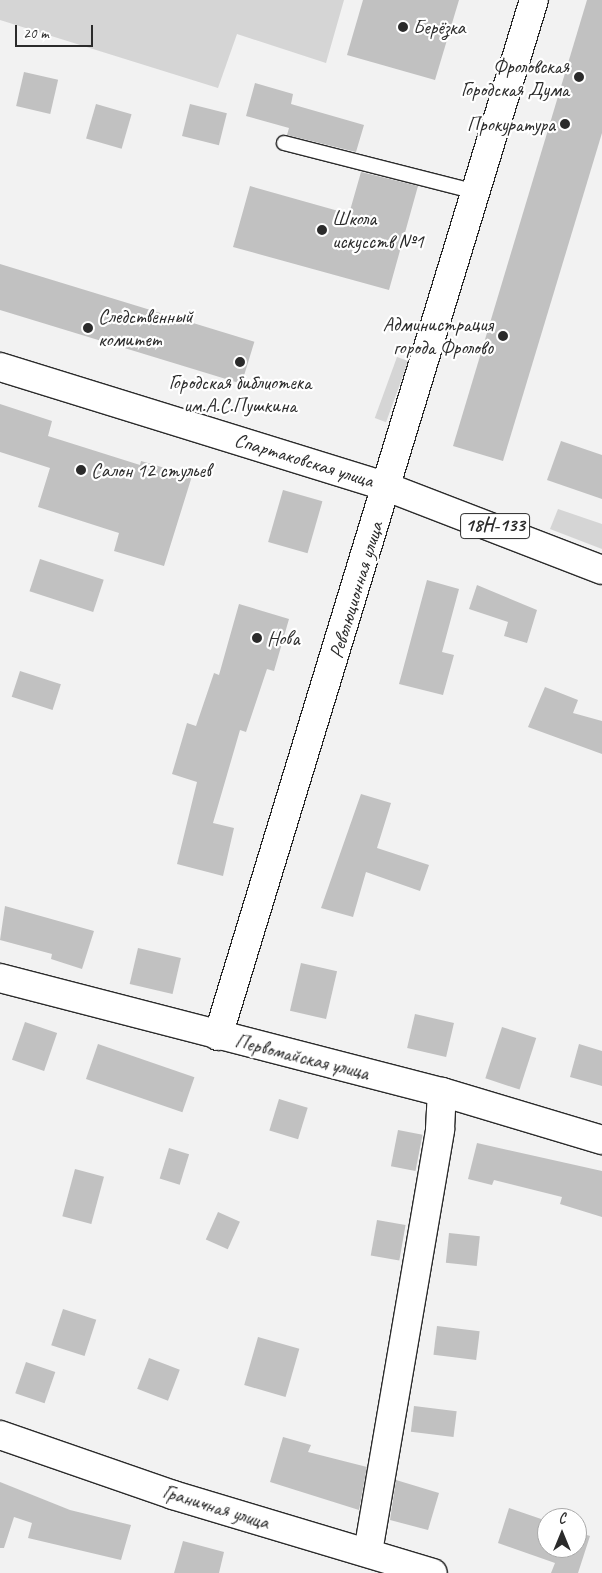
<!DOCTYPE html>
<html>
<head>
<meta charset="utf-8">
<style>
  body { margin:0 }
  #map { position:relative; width:602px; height:1573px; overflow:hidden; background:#f2f2f2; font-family:Caveat,sans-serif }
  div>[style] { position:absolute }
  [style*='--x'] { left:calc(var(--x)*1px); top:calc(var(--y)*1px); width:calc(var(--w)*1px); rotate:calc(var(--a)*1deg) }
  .green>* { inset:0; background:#d5d5d5; transform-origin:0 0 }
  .building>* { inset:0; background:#c1c1c1; transform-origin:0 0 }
  .roads { filter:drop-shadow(1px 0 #2b2b2b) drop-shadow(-1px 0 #2b2b2b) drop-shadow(0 1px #2b2b2b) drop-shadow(0 -1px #2b2b2b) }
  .service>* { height:14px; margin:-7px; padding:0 7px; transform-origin:7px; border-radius:7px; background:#fff }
  .minor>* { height:28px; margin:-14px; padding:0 14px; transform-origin:14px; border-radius:14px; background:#fff }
  .primary>* { height:28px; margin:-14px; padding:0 14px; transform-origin:14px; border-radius:14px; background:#fff }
  .dots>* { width:14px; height:14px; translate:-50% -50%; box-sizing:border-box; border:2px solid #fff; border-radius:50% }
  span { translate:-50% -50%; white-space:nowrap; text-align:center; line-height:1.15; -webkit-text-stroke:4.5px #fff; paint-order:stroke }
  .shield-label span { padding:1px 4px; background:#fff; border:1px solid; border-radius:4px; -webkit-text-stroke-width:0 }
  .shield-label { font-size:19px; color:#2b2b2b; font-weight:700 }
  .poi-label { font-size:20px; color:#2b2b2b }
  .left { translate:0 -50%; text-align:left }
  .right { translate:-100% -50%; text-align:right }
  .street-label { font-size:20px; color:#2b2b2b }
  .north { position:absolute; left:537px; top:1508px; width:50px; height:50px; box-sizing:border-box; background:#fff; border:1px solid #aaa; border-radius:50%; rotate:0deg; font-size:14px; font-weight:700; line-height:20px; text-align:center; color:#2b2b2b }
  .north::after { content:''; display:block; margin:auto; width:18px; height:22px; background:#2b2b2b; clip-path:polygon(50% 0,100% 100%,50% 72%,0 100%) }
  .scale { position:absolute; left:15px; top:25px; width:78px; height:22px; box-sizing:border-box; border:2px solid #2b2b2b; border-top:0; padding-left:6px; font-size:15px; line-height:18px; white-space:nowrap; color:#2b2b2b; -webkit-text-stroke:4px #fff; paint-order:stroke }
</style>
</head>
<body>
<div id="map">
  <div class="green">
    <i style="clip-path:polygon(0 0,344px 0,326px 63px,237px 34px,218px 88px,0 20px)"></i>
    <i style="left:397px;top:357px;width:12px;height:65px;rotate:20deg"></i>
    <i style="clip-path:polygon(558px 509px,602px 524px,602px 549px,550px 529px)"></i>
  </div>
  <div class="building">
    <i style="clip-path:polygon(363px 0,459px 0,435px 80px,347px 55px)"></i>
    <i style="clip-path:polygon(587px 0,602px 0,602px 133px,503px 461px,453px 446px)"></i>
    <i style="left:24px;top:72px;width:35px;height:35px;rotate:13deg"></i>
    <i style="clip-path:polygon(255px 83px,293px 94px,291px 104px,364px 125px,356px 152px,287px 135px,289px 128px,246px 116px)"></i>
    <i style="left:96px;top:104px;width:37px;height:36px;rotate:16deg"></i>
    <i style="left:190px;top:104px;width:38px;height:33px;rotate:14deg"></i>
    <i style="clip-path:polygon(361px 172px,418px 186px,389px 290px,233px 247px,250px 186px,349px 214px)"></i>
    <i style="left:0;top:264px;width:266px;height:44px;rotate:17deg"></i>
    <i style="clip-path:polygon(0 404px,52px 421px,48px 436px,140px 465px,141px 461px,192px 476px,164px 566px,114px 551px,119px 533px,38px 507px,50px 468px,0 452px)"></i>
    <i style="clip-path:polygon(561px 441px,602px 455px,602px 499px,547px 480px)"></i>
    <i style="left:283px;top:490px;width:41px;height:54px;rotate:16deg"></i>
    <i style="left:40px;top:559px;width:67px;height:34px;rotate:18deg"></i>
    <i style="clip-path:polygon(427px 580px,459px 589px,442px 652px,454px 655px,443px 695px,399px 684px)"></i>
    <i style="clip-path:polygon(477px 585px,537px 610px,527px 643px,504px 636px,508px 622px,469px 609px)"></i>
    <i style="clip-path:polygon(239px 604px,289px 619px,274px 671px,267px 669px,246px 732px,240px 730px,213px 823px,234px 828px,223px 876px,177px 864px,197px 782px,172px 774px,187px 723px,196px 726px,214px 673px,219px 675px)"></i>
    <i style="left:20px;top:671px;width:43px;height:27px;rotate:18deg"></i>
    <i style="clip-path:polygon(545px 687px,578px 700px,573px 713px,602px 721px,602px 754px,528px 727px)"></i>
    <i style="clip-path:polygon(361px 794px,391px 803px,377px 848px,429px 865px,420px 891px,366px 872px,353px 917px,321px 908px)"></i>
    <i style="clip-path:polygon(5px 906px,94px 931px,82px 969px,51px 959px,52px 954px,0 940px)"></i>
    <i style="left:138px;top:948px;width:44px;height:37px;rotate:13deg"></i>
    <i style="left:301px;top:963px;width:37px;height:49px;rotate:13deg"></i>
    <i style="left:415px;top:1014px;width:40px;height:35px;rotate:13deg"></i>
    <i style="left:25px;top:1022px;width:34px;height:40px;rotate:19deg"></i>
    <i style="left:502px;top:1027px;width:36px;height:54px;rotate:18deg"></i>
    <i style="left:98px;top:1044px;width:102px;height:37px;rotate:19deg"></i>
    <i style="clip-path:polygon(579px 1044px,602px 1051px,602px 1086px,570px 1077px)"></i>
    <i style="left:279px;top:1099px;width:30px;height:33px;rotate:17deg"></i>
    <i style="left:398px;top:1130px;width:25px;height:37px;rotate:11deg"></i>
    <i style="clip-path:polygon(477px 1143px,602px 1171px,602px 1217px,560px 1204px,562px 1197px,494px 1180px,492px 1185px,468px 1179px)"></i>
    <i style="left:169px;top:1148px;width:21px;height:32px;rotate:17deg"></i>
    <i style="left:75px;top:1169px;width:30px;height:49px;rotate:15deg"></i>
    <i style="left:218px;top:1212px;width:24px;height:30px;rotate:24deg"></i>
    <i style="left:377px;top:1220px;width:29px;height:36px;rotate:10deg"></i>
    <i style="left:449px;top:1233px;width:31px;height:30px;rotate:6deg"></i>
    <i style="left:63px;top:1309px;width:35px;height:38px;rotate:18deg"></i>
    <i style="left:437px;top:1326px;width:43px;height:29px;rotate:7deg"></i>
    <i style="left:258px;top:1337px;width:43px;height:50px;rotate:16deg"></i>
    <i style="left:149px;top:1358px;width:33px;height:33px;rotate:21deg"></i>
    <i style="left:26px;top:1362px;width:31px;height:33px;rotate:19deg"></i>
    <i style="left:414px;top:1406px;width:43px;height:26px;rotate:7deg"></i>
    <i style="clip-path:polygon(283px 1437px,311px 1445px,308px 1452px,367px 1467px,359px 1510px,270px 1482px)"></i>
    <i style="clip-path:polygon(396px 1480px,439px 1493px,428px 1530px,390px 1520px)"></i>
    <i style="clip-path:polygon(0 1482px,70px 1510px,131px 1525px,121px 1560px,28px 1538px,32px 1523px,14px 1517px,4px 1548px,0 1548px)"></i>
    <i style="clip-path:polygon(509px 1508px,547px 1521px,547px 1548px,577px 1548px,577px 1532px,590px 1536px,578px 1573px,551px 1573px,555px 1563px,498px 1543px)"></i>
    <i style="clip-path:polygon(183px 1541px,224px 1552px,219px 1573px,174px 1573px)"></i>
  </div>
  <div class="roads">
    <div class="service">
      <i style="--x:284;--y:143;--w:198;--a:14.3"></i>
    </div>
    <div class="minor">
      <i style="--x:0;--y:978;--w:456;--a:14.5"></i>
      <i style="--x:442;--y:1092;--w:167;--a:16.7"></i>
      <i style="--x:218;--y:1036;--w:1083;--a:-73.04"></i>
      <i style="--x:0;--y:1435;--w:183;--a:19.1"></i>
      <i style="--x:173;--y:1495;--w:271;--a:16.7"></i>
      <i style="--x:368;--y:1552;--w:429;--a:-80.3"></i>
      <i style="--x:440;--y:1129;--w:37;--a:-87"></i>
    </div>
    <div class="primary">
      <i style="--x:0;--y:367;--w:405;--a:17.2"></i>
      <i style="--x:387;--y:487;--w:230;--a:21.1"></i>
    </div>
  </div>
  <div class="dots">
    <i style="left:403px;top:27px;background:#2b2b2b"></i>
    <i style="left:579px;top:77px;background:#2b2b2b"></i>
    <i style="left:565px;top:124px;background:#2b2b2b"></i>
    <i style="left:322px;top:230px;background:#2b2b2b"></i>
    <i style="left:88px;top:328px;background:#2b2b2b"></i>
    <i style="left:503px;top:336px;background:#2b2b2b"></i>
    <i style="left:240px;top:362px;background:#2b2b2b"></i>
    <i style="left:81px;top:470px;background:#2b2b2b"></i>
    <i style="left:257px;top:638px;background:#2b2b2b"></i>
  </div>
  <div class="shield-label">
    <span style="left:495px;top:526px">18Н-133</span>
  </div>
  <div class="poi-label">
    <span class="left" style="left:413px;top:27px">Берёзка</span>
    <span class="right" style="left:569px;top:78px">Фроловская<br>Городская Дума</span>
    <span class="right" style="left:555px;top:124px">Прокуратура</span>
    <span class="left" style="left:332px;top:230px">Школа<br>искусств №1</span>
    <span class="left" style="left:98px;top:328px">Следственный<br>комитет</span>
    <span class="right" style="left:493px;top:336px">Администрация<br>города Фролово</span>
    <span style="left:240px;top:394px">Городская библиотека<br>им.А.С.Пушкина</span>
    <span class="left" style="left:91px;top:470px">Салон 12 стульев</span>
    <span class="left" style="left:267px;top:638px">Нова</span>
  </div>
  <div class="street-label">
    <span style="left:304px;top:460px;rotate:17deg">Спартаковская улица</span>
    <span style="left:356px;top:590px;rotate:-73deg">Революционная улица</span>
    <span style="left:302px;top:1057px;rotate:14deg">Первомайская улица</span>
    <span style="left:216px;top:1507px;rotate:17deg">Граничная улица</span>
  </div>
  <div class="north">С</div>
  <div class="scale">20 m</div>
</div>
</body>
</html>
